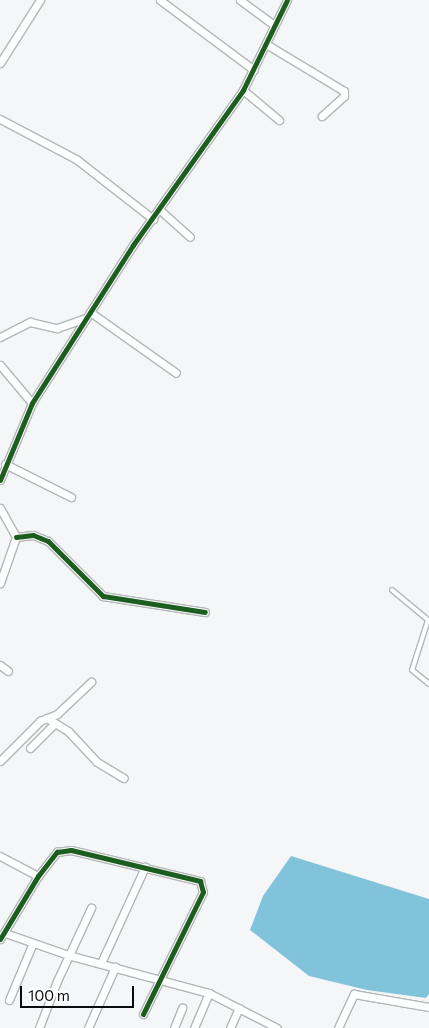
<!DOCTYPE html>
<html>
<head>
<meta charset="utf-8">
<style>
  body { margin:0 }
  #map { position:relative; width:429px; height:1028px; overflow:hidden; background:#f4f6f8; font-family:Commissioner,sans-serif }
  div>[style] { position:absolute }
  [style*='--x'] { left:calc(var(--x)*1px); top:calc(var(--y)*1px); width:calc(var(--w)*1px); rotate:calc(var(--a)*1deg) }
  .water>* { inset:0; background:#82c3dc }
  .roads { filter:drop-shadow(1px 0 #b5b6b8) drop-shadow(-1px 0 #b5b6b8) drop-shadow(0 1px #b5b6b8) drop-shadow(0 -1px #b5b6b8) }
  .lane>* { height:4px; margin:-2px; padding:0 2px; transform-origin:2px; border-radius:2px; background:#fdfefe }
  .street>* { height:7px; margin:-3.5px; padding:0 3.5px; transform-origin:3.5px; border-radius:3.5px; background:#fdfefe }
  .cycleway>* { height:5px; margin:-2.5px; padding:0 2.5px; transform-origin:2.5px; border-radius:2.5px; background:#1b5e20 }
  span { translate:-50% -50%; white-space:nowrap; text-align:center; line-height:1.15; -webkit-text-stroke:4.5px #fff; paint-order:stroke }
  .scale { position:absolute; left:20px; top:986px; width:114px; height:22px; box-sizing:border-box; border:2px solid #0a0b0d; border-top:0; padding-left:6px; font-size:15px; line-height:18px; white-space:nowrap; color:#0a0b0d; -webkit-text-stroke:4px #fff; paint-order:stroke }
</style>
</head>
<body>
<div id="map">
  <div class="water">
    <i style="clip-path:polygon(291px 856px,429px 899px,429px 994px,426px 998px,367px 990px,309px 976px,250px 930px,263px 896px)"></i>
  </div>
  <div class="roads">
    <div class="lane">
      <i style="--x:392;--y:590;--w:47;--a:39.8"></i>
      <i style="--x:428;--y:620;--w:52;--a:107.7"></i>
      <i style="--x:412;--y:670;--w:22;--a:39"></i>
    </div>
    <div class="street">
      <i style="--x:160;--y:0;--w:117;--a:36.7"></i>
      <i style="--x:240;--y:0;--w:42;--a:36.3"></i>
      <i style="--x:266;--y:44;--w:91;--a:31.1"></i>
      <i style="--x:344;--y:91;--w:5;--a:90"></i>
      <i style="--x:344;--y:96;--w:30;--a:138"></i>
      <i style="--x:0;--y:63;--w:75;--a:-57.6"></i>
      <i style="--x:243;--y:90;--w:47;--a:39.8"></i>
      <i style="--x:0;--y:119;--w:86;--a:27.8"></i>
      <i style="--x:76;--y:159;--w:98;--a:37.9"></i>
      <i style="--x:160;--y:210;--w:40;--a:42"></i>
      <i style="--x:90;--y:312;--w:105;--a:35.3"></i>
      <i style="--x:0;--y:337;--w:34;--a:-27"></i>
      <i style="--x:30;--y:322;--w:28;--a:13"></i>
      <i style="--x:57;--y:328;--w:31;--a:-19"></i>
      <i style="--x:0;--y:365;--w:50;--a:49.9"></i>
      <i style="--x:5;--y:464;--w:74;--a:26.6"></i>
      <i style="--x:0;--y:480;--w:83;--a:-67.4"></i>
      <i style="--x:32;--y:403;--w:188;--a:-57.4"></i>
      <i style="--x:133;--y:245;--w:190;--a:-54.6"></i>
      <i style="--x:243;--y:90;--w:100;--a:-63.9"></i>
      <i style="--x:0;--y:508;--w:33;--a:61"></i>
      <i style="--x:16;--y:537;--w:49;--a:109.2"></i>
      <i style="--x:16;--y:537;--w:17;--a:-7"></i>
      <i style="--x:33;--y:535;--w:16;--a:22"></i>
      <i style="--x:48;--y:541;--w:78;--a:45"></i>
      <i style="--x:103;--y:596;--w:103;--a:8.9"></i>
      <i style="--x:0;--y:665;--w:10;--a:37"></i>
      <i style="--x:47;--y:718;--w:25;--a:32"></i>
      <i style="--x:68;--y:731;--w:42;--a:46.9"></i>
      <i style="--x:97;--y:762;--w:31;--a:31"></i>
      <i style="--x:30;--y:748;--w:35;--a:-45"></i>
      <i style="--x:0;--y:761;--w:57;--a:-45"></i>
      <i style="--x:40;--y:721;--w:18;--a:-22"></i>
      <i style="--x:57;--y:714;--w:47;--a:-43.3"></i>
      <i style="--x:0;--y:856;--w:43;--a:27.8"></i>
      <i style="--x:5;--y:933;--w:67;--a:19.2"></i>
      <i style="--x:68;--y:955;--w:146;--a:15.1"></i>
      <i style="--x:209;--y:993;--w:76;--a:27.2"></i>
      <i style="--x:0;--y:939;--w:74;--a:-58.9"></i>
      <i style="--x:38;--y:876;--w:31;--a:-52"></i>
      <i style="--x:57;--y:852;--w:14;--a:-8"></i>
      <i style="--x:71;--y:850;--w:133;--a:13.5"></i>
      <i style="--x:200;--y:881;--w:11;--a:75"></i>
      <i style="--x:203;--y:892;--w:136;--a:116.2"></i>
      <i style="--x:101;--y:963;--w:106;--a:-65.4"></i>
      <i style="--x:9;--y:1000;--w:60;--a:-67.3"></i>
      <i style="--x:39;--y:1028;--w:50;--a:-69"></i>
      <i style="--x:57;--y:981;--w:81;--a:-65"></i>
      <i style="--x:88;--y:1028;--w:67;--a:-66.1"></i>
      <i style="--x:174;--y:1028;--w:22;--a:-68"></i>
      <i style="--x:194;--y:1028;--w:38;--a:-67"></i>
      <i style="--x:230;--y:1028;--w:22;--a:-66"></i>
      <i style="--x:338;--y:1028;--w:38;--a:-65"></i>
      <i style="--x:354;--y:994;--w:76;--a:9.8"></i>
    </div>
  </div>
  <div class="cycleway">
    <i style="--x:0;--y:480;--w:83;--a:-67.4"></i>
    <i style="--x:32;--y:403;--w:188;--a:-57.4"></i>
    <i style="--x:133;--y:245;--w:190;--a:-54.6"></i>
    <i style="--x:243;--y:90;--w:100;--a:-63.9"></i>
    <i style="--x:16;--y:537;--w:17;--a:-7"></i>
    <i style="--x:33;--y:535;--w:16;--a:22"></i>
    <i style="--x:48;--y:541;--w:78;--a:45"></i>
    <i style="--x:103;--y:596;--w:103;--a:8.9"></i>
    <i style="--x:0;--y:939;--w:74;--a:-58.9"></i>
    <i style="--x:38;--y:876;--w:31;--a:-52"></i>
    <i style="--x:57;--y:852;--w:14;--a:-8"></i>
    <i style="--x:71;--y:850;--w:133;--a:13.5"></i>
    <i style="--x:200;--y:881;--w:11;--a:75"></i>
    <i style="--x:203;--y:892;--w:136;--a:116.2"></i>
  </div>
  <div class="scale">100 m</div>
</div>
</body>
</html>
